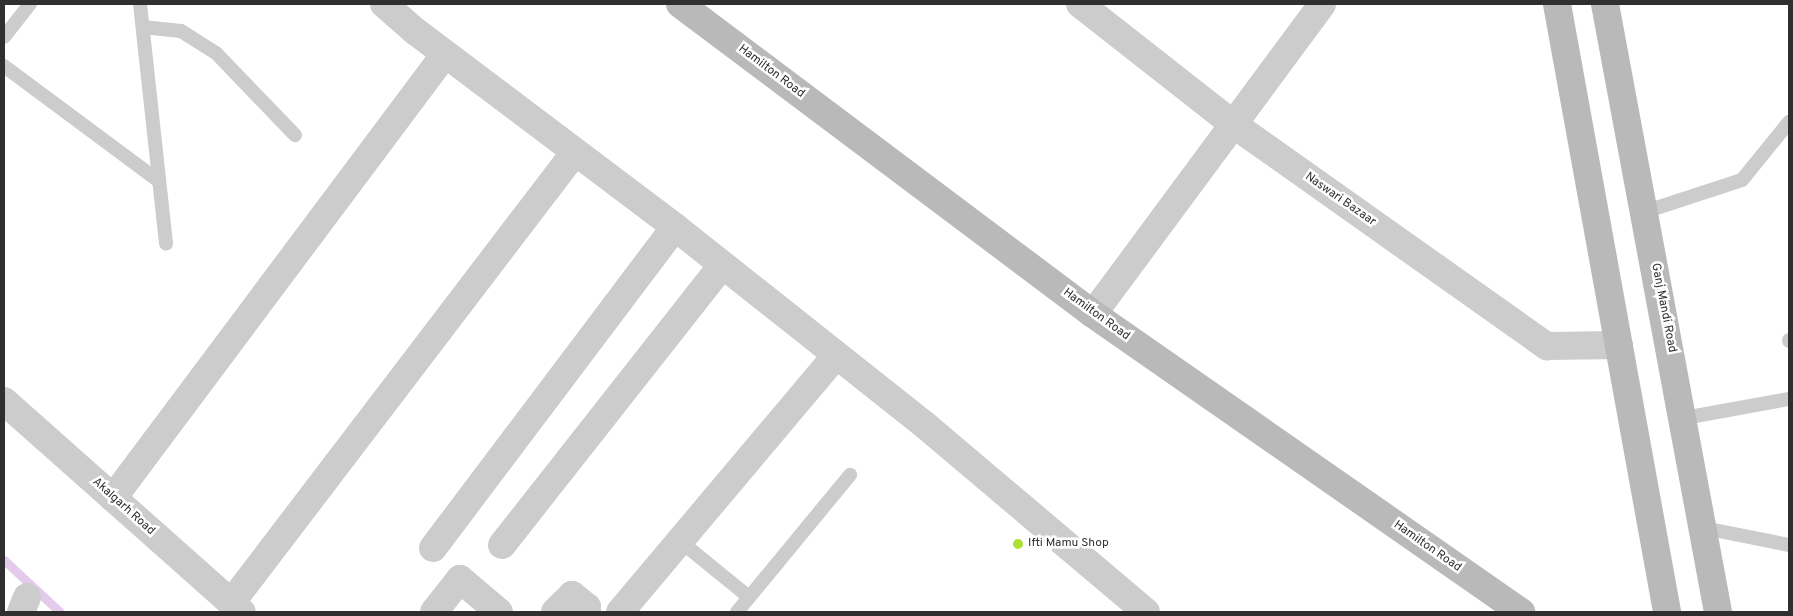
<!DOCTYPE html>
<html>
<head>
<meta charset="utf-8">
<style>
  body { margin:0 }
  #map { position:relative; width:1793px; height:616px; overflow:hidden; background:#fff; font-family:Overpass,sans-serif }
  div>[style] { position:absolute }
  [style*='--x'] { left:calc(var(--x)*1px); top:calc(var(--y)*1px); width:calc(var(--w)*1px); rotate:calc(var(--a)*1deg) }
  .stream>* { height:9px; margin:-4.5px; padding:0 4.5px; transform-origin:4.5px; border-radius:4.5px; background:#e4caeb }
  .lane>* { height:14px; margin:-7px; padding:0 7px; transform-origin:7px; border-radius:7px; background:#ccc }
  .street>* { height:28px; margin:-14px; padding:0 14px; transform-origin:14px; border-radius:14px; background:#ccc }
  .secondary>* { height:28px; margin:-14px; padding:0 14px; transform-origin:14px; border-radius:14px; background:#b9b9b9 }
  .dots>* { width:14px; height:14px; translate:-50% -50%; box-sizing:border-box; border:2px solid #fff; border-radius:50% }
  span { translate:-50% -50%; white-space:nowrap; text-align:center; line-height:1.15; -webkit-text-stroke:5px #fff; paint-order:stroke }
  .street-label { font-size:12px; color:#2f2f2f }
  .poi-label { font-size:12px; color:#2f2f2f }
  .left { translate:0 -50%; text-align:left }
  .frame { position:absolute; inset:0; border:5px solid #2f2f2f; pointer-events:none }
</style>
</head>
<body>
<div id="map">
  <div class="stream">
    <i style="--x:4;--y:560;--w:76;--a:42.9"></i>
  </div>
  <div class="lane">
    <i style="--x:140;--y:4;--w:241;--a:83.8"></i>
    <i style="--x:143;--y:27;--w:38;--a:6"></i>
    <i style="--x:181;--y:31;--w:41;--a:32.2"></i>
    <i style="--x:216;--y:53;--w:114;--a:46.1"></i>
    <i style="--x:4;--y:37;--w:42;--a:-51.8"></i>
    <i style="--x:4;--y:66;--w:193;--a:36.6"></i>
    <i style="--x:1644;--y:212;--w:103;--a:-18.1"></i>
    <i style="--x:1742;--y:180;--w:75;--a:-51"></i>
    <i style="--x:1789;--y:340;--w:1;--a:90"></i>
    <i style="--x:1684;--y:418;--w:107;--a:-10.3"></i>
    <i style="--x:1704;--y:528;--w:87;--a:11.3"></i>
    <i style="--x:680;--y:541;--w:89;--a:39.1"></i>
    <i style="--x:737;--y:612;--w:178;--a:-50.5"></i>
  </div>
  <div class="street">
    <i style="--x:384;--y:4;--w:41;--a:41.1"></i>
    <i style="--x:415;--y:31;--w:326;--a:37"></i>
    <i style="--x:675;--y:227;--w:320;--a:38.4"></i>
    <i style="--x:926;--y:426;--w:288;--a:40.2"></i>
    <i style="--x:1080;--y:4;--w:194;--a:38.1"></i>
    <i style="--x:1233;--y:124;--w:385;--a:35.3"></i>
    <i style="--x:1547;--y:346;--w:72;--a:-0.8"></i>
    <i style="--x:1093;--y:314;--w:385;--a:-53.5"></i>
    <i style="--x:4;--y:401;--w:318;--a:41.6"></i>
    <i style="--x:113;--y:498;--w:554;--a:-53.21"></i>
    <i style="--x:502;--y:545;--w:356;--a:-51.8"></i>
    <i style="--x:433;--y:548;--w:402;--a:-53"></i>
    <i style="--x:231;--y:603;--w:567;--a:-52.67"></i>
    <i style="--x:21;--y:612;--w:16;--a:-68"></i>
    <i style="--x:434;--y:612;--w:42;--a:-51.8"></i>
    <i style="--x:460;--y:579;--w:51;--a:40.2"></i>
    <i style="--x:555;--y:612;--w:24;--a:-45"></i>
    <i style="--x:572;--y:595;--w:19;--a:39"></i>
    <i style="--x:587;--y:607;--w:5;--a:90"></i>
    <i style="--x:620;--y:612;--w:334;--a:-49.9"></i>
  </div>
  <div class="secondary">
    <i style="--x:680;--y:4;--w:516;--a:36.89"></i>
    <i style="--x:1093;--y:314;--w:522;--a:34.85"></i>
    <i style="--x:1557;--y:4;--w:618;--a:79.74"></i>
    <i style="--x:1605;--y:4;--w:618;--a:79.47"></i>
  </div>
  <div class="dots">
    <i style="left:1018px;top:544px;background:#abe037"></i>
  </div>
  <div class="street-label">
    <span style="left:771px;top:72px;rotate:37deg">Hamilton Road</span>
    <span style="left:1340px;top:200px;rotate:35deg">Naswari Bazaar</span>
    <span style="left:1663px;top:308px;rotate:79deg">Ganj Mandi Road</span>
    <span style="left:1096px;top:315px;rotate:36deg">Hamilton Road</span>
    <span style="left:123px;top:507px;rotate:42deg">Akalgarh Road</span>
    <span style="left:1427px;top:547px;rotate:35deg">Hamilton Road</span>
  </div>
  <div class="poi-label">
    <span class="left" style="left:1028px;top:544px">Ifti Mamu Shop</span>
  </div>
  <div class="frame"></div>
</div>
</body>
</html>
